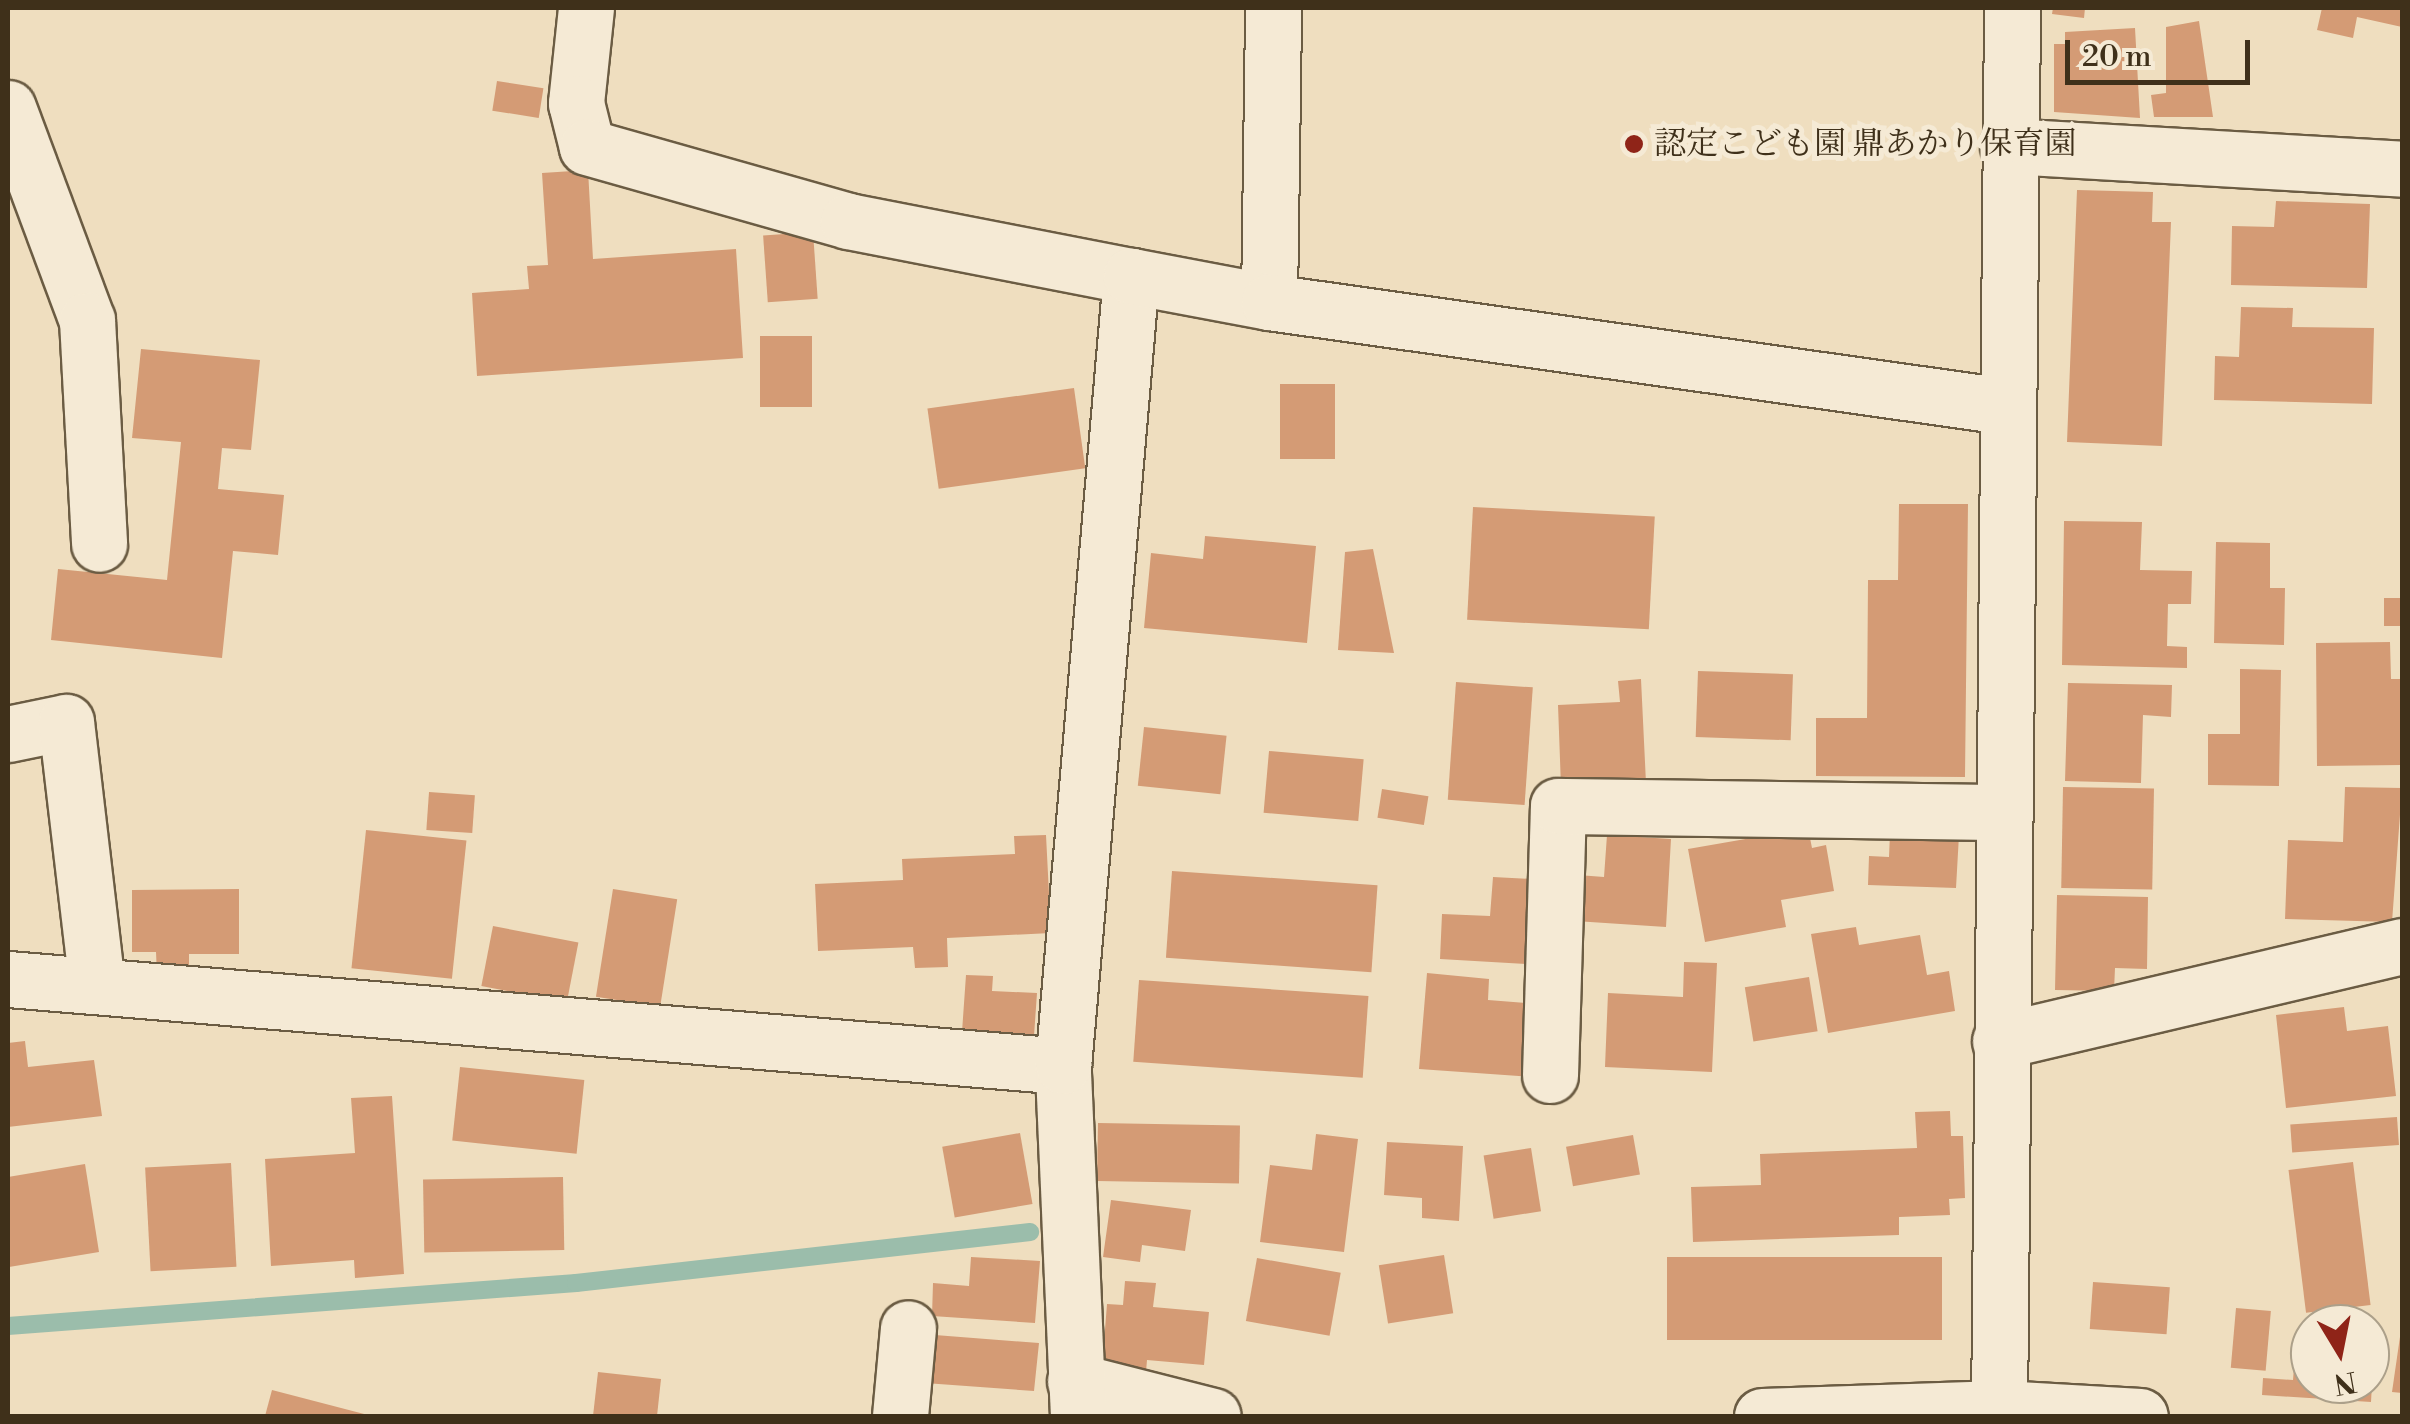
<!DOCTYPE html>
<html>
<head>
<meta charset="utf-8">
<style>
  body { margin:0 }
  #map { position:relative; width:2410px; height:1424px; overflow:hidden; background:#efdebf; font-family:"Libre Bodoni","Noto Serif JP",serif }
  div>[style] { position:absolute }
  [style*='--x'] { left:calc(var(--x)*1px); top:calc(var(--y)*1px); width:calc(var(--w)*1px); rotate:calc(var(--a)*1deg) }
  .stream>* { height:18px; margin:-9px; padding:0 9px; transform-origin:9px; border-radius:9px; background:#9bbdab }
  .building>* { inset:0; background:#d49b75; transform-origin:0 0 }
  .roads { filter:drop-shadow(2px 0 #6b5c43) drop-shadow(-2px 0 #6b5c43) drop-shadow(0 2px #6b5c43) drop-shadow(0 -2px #6b5c43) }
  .minor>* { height:55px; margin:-27.5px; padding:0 27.5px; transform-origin:27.5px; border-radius:27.5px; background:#f5ead5 }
  .dots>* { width:28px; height:28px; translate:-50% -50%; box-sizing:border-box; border:5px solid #f5ead5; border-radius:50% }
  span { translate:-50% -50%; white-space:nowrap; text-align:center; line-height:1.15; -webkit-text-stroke:10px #f5ead5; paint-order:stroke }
  .poi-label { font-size:32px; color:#3f301a }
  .left { translate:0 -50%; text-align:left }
  .frame { position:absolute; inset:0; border:10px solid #3f301a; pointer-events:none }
  .north { position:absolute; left:2290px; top:1304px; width:100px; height:100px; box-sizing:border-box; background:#f5ead5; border:2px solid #aca08a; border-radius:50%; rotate:170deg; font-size:28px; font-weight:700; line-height:40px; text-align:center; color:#3f301a }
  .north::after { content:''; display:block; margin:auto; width:35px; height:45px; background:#8f2418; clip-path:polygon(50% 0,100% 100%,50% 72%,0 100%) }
  .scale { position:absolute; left:2065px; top:40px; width:185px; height:45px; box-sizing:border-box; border:5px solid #3f301a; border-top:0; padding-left:12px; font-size:30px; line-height:35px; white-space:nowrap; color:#3f301a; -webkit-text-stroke:8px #f5ead5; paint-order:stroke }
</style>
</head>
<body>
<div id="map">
  <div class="stream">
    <i style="--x:8;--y:1326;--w:570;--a:-4.33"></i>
    <i style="--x:576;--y:1283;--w:457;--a:-6.4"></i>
  </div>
  <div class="building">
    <i style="clip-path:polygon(2053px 8px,2085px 8px,2084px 18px,2052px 14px)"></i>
    <i style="clip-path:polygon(2322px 8px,2402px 8px,2402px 27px,2357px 17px,2353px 38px,2317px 30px)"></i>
    <i style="clip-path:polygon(2199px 21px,2213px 117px,2154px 117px,2151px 95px,2166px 93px,2166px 27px)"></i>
    <i style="clip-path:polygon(2135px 28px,2140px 118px,2054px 112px,2054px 44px,2065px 44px,2065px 32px)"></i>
    <i style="left:497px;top:81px;width:47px;height:30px;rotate:9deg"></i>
    <i style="clip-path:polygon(588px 170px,593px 259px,736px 249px,743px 358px,477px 376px,472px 293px,529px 289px,527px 266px,548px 265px,542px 173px)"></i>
    <i style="clip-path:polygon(2077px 190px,2153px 192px,2152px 222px,2171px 222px,2162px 446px,2067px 442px)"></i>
    <i style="clip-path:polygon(2276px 201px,2370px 204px,2367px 288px,2231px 285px,2232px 226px,2274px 227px)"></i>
    <i style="left:813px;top:232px;width:67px;height:50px;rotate:86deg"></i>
    <i style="clip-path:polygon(2241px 307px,2293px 308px,2292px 327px,2374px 328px,2372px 404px,2214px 400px,2215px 356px,2239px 357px)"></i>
    <i style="left:760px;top:336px;width:52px;height:71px"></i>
    <i style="clip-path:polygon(141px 349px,260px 360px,251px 450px,222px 448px,218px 489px,284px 495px,278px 555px,233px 551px,222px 658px,51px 640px,58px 569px,167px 580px,181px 442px,132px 438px)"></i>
    <i style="left:1280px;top:384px;width:55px;height:75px"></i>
    <i style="left:1074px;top:388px;width:81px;height:148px;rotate:82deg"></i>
    <i style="clip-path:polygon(1899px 504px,1968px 504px,1965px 777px,1816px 776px,1816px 718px,1867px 718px,1868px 580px,1898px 580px)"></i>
    <i style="left:1473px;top:507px;width:182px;height:113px;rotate:3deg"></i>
    <i style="clip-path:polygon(2064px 521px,2142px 522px,2140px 570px,2192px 571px,2191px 604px,2168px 604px,2167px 646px,2187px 647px,2187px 668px,2062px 665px)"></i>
    <i style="clip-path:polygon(1205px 536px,1316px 546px,1307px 643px,1144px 628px,1151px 553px,1203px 559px)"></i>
    <i style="clip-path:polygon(2216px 542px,2270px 543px,2270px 588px,2285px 588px,2284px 645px,2214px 643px)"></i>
    <i style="clip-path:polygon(1373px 549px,1394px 653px,1338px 650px,1345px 552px)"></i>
    <i style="left:2402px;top:598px;width:28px;height:18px;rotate:90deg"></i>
    <i style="clip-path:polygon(2390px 642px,2391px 679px,2402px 679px,2402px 765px,2317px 766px,2316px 643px)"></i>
    <i style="clip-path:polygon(2240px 669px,2281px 670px,2279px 786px,2208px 785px,2208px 734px,2240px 734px)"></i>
    <i style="left:1698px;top:671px;width:95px;height:66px;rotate:2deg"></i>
    <i style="clip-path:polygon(1641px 679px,1646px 783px,1561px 787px,1558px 705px,1620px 702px,1618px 681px)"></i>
    <i style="left:1456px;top:682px;width:77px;height:118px;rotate:4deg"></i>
    <i style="clip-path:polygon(2068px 683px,2172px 685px,2171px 717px,2143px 715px,2141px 783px,2065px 781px)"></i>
    <i style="left:1144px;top:727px;width:83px;height:59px;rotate:6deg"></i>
    <i style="left:1269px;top:751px;width:95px;height:62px;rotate:5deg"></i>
    <i style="left:2063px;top:787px;width:91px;height:101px;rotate:1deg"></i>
    <i style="clip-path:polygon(2345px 787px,2402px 788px,2392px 922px,2285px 919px,2288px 840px,2343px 842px)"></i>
    <i style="left:1382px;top:789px;width:47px;height:29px;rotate:9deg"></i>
    <i style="left:429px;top:792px;width:46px;height:38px;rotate:4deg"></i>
    <i style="clip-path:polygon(1808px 828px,1812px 848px,1826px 845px,1834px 891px,1781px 900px,1786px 927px,1705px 942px,1688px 849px)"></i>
    <i style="left:366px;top:830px;width:101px;height:139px;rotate:6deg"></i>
    <i style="clip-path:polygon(1890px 833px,1959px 835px,1956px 888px,1868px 885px,1869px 856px,1889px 857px)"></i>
    <i style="clip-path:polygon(1046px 835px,1051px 933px,947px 938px,948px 967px,915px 968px,913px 947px,818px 951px,815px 884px,903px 880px,902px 859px,1015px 854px,1014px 836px)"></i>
    <i style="clip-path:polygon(1607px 835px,1671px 839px,1666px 927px,1575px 921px,1578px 875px,1604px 877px)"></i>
    <i style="left:1172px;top:871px;width:206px;height:87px;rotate:4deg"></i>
    <i style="clip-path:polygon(1493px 877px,1533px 879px,1528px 964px,1440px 959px,1442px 914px,1490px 916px)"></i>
    <i style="clip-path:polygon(239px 889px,239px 954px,189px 954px,189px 975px,157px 975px,156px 952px,132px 952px,132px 890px)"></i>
    <i style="left:613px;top:889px;width:65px;height:109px;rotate:9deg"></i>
    <i style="clip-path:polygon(2057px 895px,2148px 897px,2147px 969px,2115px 968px,2114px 991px,2055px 990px)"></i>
    <i style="left:493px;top:926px;width:87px;height:61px;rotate:11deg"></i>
    <i style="clip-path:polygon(1856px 927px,1859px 945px,1920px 935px,1927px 975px,1949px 971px,1955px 1011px,1828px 1033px,1811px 934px)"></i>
    <i style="clip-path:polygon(1684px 962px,1717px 963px,1712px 1072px,1605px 1067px,1608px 993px,1683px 997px)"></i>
    <i style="clip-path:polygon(1427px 973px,1489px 979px,1488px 1000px,1537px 1004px,1532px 1077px,1419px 1069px)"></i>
    <i style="clip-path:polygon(966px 975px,993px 976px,992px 991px,1037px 993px,1034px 1036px,962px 1032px)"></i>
    <i style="left:1809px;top:977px;width:55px;height:65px;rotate:81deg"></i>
    <i style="left:1139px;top:980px;width:230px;height:82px;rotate:4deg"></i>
    <i style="clip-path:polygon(2344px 1007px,2347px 1031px,2388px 1026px,2396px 1096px,2286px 1108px,2276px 1015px)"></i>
    <i style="clip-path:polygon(25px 1041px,28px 1067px,94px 1060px,102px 1116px,8px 1127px,8px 1043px)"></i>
    <i style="left:460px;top:1067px;width:125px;height:74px;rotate:6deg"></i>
    <i style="clip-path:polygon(392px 1096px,404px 1274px,355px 1278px,354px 1260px,271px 1266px,265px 1159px,355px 1153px,351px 1098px)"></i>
    <i style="clip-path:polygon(1950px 1111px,1951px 1136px,1963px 1136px,1965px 1198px,1949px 1199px,1950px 1215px,1899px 1217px,1899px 1235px,1693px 1242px,1691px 1187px,1761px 1185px,1760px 1154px,1917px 1148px,1915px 1112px)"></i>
    <i style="left:2397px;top:1117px;width:28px;height:107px;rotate:86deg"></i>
    <i style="left:1098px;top:1123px;width:142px;height:58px;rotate:1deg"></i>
    <i style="left:1020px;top:1133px;width:72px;height:79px;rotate:80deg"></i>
    <i style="clip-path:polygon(1316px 1134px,1358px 1139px,1344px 1252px,1260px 1242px,1270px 1165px,1312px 1170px)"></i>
    <i style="left:1633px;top:1135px;width:40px;height:68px;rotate:80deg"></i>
    <i style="clip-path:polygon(1387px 1142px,1463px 1146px,1459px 1221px,1422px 1218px,1422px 1198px,1384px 1195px)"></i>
    <i style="left:1531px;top:1148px;width:64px;height:48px;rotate:81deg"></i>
    <i style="left:2353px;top:1162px;width:144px;height:65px;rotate:83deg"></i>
    <i style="left:231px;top:1163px;width:104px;height:86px;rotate:87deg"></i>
    <i style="clip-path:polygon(85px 1164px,99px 1252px,9px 1267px,8px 1177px)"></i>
    <i style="left:563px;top:1177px;width:73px;height:140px;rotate:89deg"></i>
    <i style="clip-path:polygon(1111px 1200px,1191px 1210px,1185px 1251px,1142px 1245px,1140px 1262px,1103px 1257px)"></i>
    <i style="left:1444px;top:1255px;width:59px;height:66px;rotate:81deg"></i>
    <i style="clip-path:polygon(971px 1257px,1040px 1261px,1035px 1323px,932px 1316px,933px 1283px,969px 1286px)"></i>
    <i style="left:1942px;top:1257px;width:83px;height:275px;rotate:90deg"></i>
    <i style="left:1257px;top:1258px;width:85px;height:64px;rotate:10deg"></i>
    <i style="clip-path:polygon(1125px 1281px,1156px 1283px,1153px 1307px,1209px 1312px,1204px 1365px,1147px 1360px,1146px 1372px,1102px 1368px,1107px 1304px,1123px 1305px)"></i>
    <i style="left:2093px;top:1282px;width:77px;height:47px;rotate:4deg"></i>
    <i style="left:2236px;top:1308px;width:35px;height:60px;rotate:5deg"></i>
    <i style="clip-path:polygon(2402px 1323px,2402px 1393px,2392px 1392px)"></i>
    <i style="clip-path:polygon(935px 1335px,1039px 1343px,1034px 1391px,911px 1382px,913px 1357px,933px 1359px)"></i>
    <i style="clip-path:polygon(2296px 1342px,2310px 1343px,2310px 1384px,2372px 1384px,2371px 1402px,2262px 1395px,2263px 1378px,2293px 1380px)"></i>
    <i style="clip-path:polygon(598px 1372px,661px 1379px,657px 1416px,593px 1416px)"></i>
    <i style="clip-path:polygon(272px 1390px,368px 1415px,368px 1416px,265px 1416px)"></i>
  </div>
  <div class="roads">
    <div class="minor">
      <i style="--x:586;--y:8;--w:96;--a:96"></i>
      <i style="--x:576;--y:103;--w:45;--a:76"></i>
      <i style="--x:587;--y:147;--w:271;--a:15.8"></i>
      <i style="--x:848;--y:221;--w:288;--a:11"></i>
      <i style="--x:8;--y:108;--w:226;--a:69.6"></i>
      <i style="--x:87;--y:320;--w:224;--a:86.9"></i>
      <i style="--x:2008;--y:146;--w:395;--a:3.3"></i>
      <i style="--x:1269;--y:302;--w:294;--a:-89.2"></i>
      <i style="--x:8;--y:734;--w:59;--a:-11.7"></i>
      <i style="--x:66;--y:722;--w:264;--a:83.3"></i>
      <i style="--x:8;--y:979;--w:1059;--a:4.71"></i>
      <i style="--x:2000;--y:1041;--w:413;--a:-13.3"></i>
      <i style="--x:1550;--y:1075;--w:269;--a:-88.3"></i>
      <i style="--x:1558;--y:806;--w:443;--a:0.8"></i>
      <i style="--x:1075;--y:1381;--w:142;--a:14.2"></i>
      <i style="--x:900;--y:1416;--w:88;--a:-84.8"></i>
      <i style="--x:1078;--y:1416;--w:350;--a:-92.5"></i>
      <i style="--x:1063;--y:1066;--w:793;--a:-85.08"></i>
      <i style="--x:1131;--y:276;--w:140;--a:10.7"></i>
      <i style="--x:1269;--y:302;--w:742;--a:8.05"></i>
      <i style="--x:1762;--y:1416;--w:238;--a:-1.9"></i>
      <i style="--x:2000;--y:1408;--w:140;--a:3.3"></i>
      <i style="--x:1999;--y:1416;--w:1408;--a:-89.47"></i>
    </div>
  </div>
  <div class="dots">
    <i style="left:1634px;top:144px;background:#8f2418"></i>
  </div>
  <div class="poi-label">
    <span class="left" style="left:1654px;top:144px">認定こども園 鼎あかり保育園</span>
  </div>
  <div class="frame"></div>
  <div class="north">N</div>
  <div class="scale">20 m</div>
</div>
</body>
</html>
